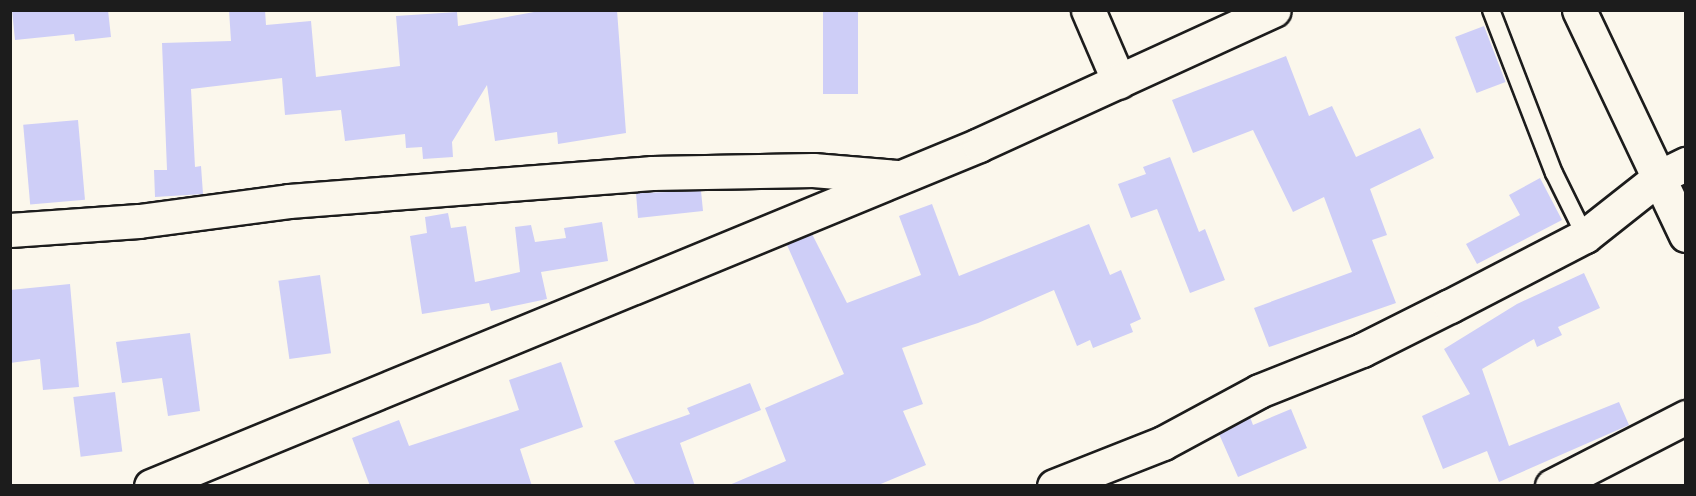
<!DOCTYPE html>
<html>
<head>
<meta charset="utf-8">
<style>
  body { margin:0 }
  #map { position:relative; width:1696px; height:496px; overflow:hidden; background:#fbf7ec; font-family:"Playpen Sans",sans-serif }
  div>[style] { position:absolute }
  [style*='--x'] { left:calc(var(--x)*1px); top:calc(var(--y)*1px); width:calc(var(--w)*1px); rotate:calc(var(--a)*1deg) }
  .building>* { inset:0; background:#cecef7; transform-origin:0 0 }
  .roads { filter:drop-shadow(2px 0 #1c1c1c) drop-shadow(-2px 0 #1c1c1c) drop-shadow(0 2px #1c1c1c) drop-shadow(0 -2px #1c1c1c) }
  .lane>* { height:16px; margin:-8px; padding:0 8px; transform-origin:8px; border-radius:8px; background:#fbf7ec }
  .street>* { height:33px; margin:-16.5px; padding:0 16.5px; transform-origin:16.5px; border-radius:16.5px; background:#fbf7ec }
  .secondary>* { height:33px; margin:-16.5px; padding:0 16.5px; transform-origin:16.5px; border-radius:16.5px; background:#fbf7ec }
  span { translate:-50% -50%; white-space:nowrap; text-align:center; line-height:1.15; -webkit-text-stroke:4.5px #fbf7ec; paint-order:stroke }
  .frame { position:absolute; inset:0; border:12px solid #1c1c1c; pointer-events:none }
</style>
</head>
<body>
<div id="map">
  <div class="building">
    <i style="clip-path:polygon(12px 10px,108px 10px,111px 37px,75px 41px,74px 34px,15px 40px)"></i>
    <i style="clip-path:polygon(229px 10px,265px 10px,266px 25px,311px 21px,316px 77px,400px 66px,396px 16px,457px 12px,458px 26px,545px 10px,617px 10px,626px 133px,558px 144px,557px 132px,495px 141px,487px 85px,452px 142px,453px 157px,423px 159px,422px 147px,406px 148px,405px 134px,345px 141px,341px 110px,285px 115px,282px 78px,191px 89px,195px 167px,201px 166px,203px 194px,155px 197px,154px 170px,167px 170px,162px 43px,231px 41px)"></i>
    <i style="left:823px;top:10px;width:35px;height:84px"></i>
    <i style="left:1484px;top:26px;width:60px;height:31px;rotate:69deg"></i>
    <i style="clip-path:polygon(1286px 56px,1309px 116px,1332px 106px,1356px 157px,1420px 128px,1434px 158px,1370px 189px,1387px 235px,1372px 240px,1396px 303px,1269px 347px,1254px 308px,1352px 272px,1324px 197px,1293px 212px,1253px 130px,1193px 153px,1172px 100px)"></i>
    <i style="left:78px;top:120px;width:80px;height:55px;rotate:85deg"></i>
    <i style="clip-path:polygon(1170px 157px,1199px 232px,1205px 229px,1225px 280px,1190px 293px,1157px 209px,1131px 218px,1118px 184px,1146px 174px,1143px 167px)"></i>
    <i style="clip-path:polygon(1540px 178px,1562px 220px,1477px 264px,1466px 244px,1520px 215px,1509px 195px)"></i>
    <i style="clip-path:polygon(701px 191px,703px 211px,638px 218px,636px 193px)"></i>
    <i style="clip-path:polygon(932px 204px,959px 276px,1089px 224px,1110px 275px,1121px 270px,1141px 319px,1130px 324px,1133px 332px,1093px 348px,1090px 340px,1077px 346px,1054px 290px,978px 323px,902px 348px,923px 404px,903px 411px,926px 465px,876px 486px,727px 486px,786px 461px,765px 408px,844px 374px,787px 245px,812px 234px,847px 303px,921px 275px,899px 216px)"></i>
    <i style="clip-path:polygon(448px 213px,451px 228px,466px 226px,475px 282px,520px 272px,515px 227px,531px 225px,535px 242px,566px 238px,564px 228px,602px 222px,608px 261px,541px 272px,547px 299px,491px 311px,489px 303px,422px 314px,410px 236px,427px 233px,425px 217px)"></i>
    <i style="clip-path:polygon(1584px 273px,1600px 308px,1558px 327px,1562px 335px,1537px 347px,1534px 339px,1482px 369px,1509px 446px,1619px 402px,1629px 425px,1499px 482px,1487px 451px,1443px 469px,1422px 416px,1470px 394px,1444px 349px,1517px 304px)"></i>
    <i style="left:320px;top:275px;width:79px;height:42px;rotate:82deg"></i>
    <i style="clip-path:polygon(70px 284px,79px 387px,43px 390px,40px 359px,10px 363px,10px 290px)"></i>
    <i style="clip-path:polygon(190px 333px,200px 411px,168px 416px,162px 378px,122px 383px,116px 342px)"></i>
    <i style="clip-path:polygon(561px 362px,583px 427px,520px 449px,532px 486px,370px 486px,352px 438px,399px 420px,409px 446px,519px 410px,509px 380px)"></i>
    <i style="clip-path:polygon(750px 383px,761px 410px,680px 443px,695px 486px,636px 486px,614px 441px,690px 414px,687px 408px)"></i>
    <i style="left:115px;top:392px;width:60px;height:42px;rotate:83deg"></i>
    <i style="clip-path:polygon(1291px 409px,1307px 448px,1238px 477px,1219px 434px,1250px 417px,1253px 425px)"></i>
  </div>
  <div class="roads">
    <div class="lane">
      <i style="--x:1491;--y:10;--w:175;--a:68.9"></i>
      <i style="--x:1554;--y:173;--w:70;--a:63.8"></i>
    </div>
    <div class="street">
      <i style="--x:1088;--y:10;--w:78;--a:66.7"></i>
      <i style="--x:10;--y:230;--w:129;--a:-4"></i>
      <i style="--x:139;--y:221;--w:151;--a:-7.6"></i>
      <i style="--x:289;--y:201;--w:364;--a:-4.4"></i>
      <i style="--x:652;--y:173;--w:161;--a:-1.1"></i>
      <i style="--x:813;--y:170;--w:84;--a:4.8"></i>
      <i style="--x:151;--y:486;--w:895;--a:-22.38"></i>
      <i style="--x:979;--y:145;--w:324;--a:-24.6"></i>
      <i style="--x:1054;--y:486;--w:117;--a:-21.5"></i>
      <i style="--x:1163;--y:443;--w:109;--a:-28.4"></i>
      <i style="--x:1259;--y:391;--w:111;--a:-21.7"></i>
      <i style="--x:1362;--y:350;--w:98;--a:-26.6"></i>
      <i style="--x:1450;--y:306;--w:152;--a:-27.4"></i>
      <i style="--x:1585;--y:236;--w:97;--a:-38.3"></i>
      <i style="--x:1661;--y:176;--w:28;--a:-26"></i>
      <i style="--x:1552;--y:486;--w:151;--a:-27.2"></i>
    </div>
    <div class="secondary">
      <i style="--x:1579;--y:10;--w:249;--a:64.6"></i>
    </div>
  </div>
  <div class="frame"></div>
</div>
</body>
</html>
